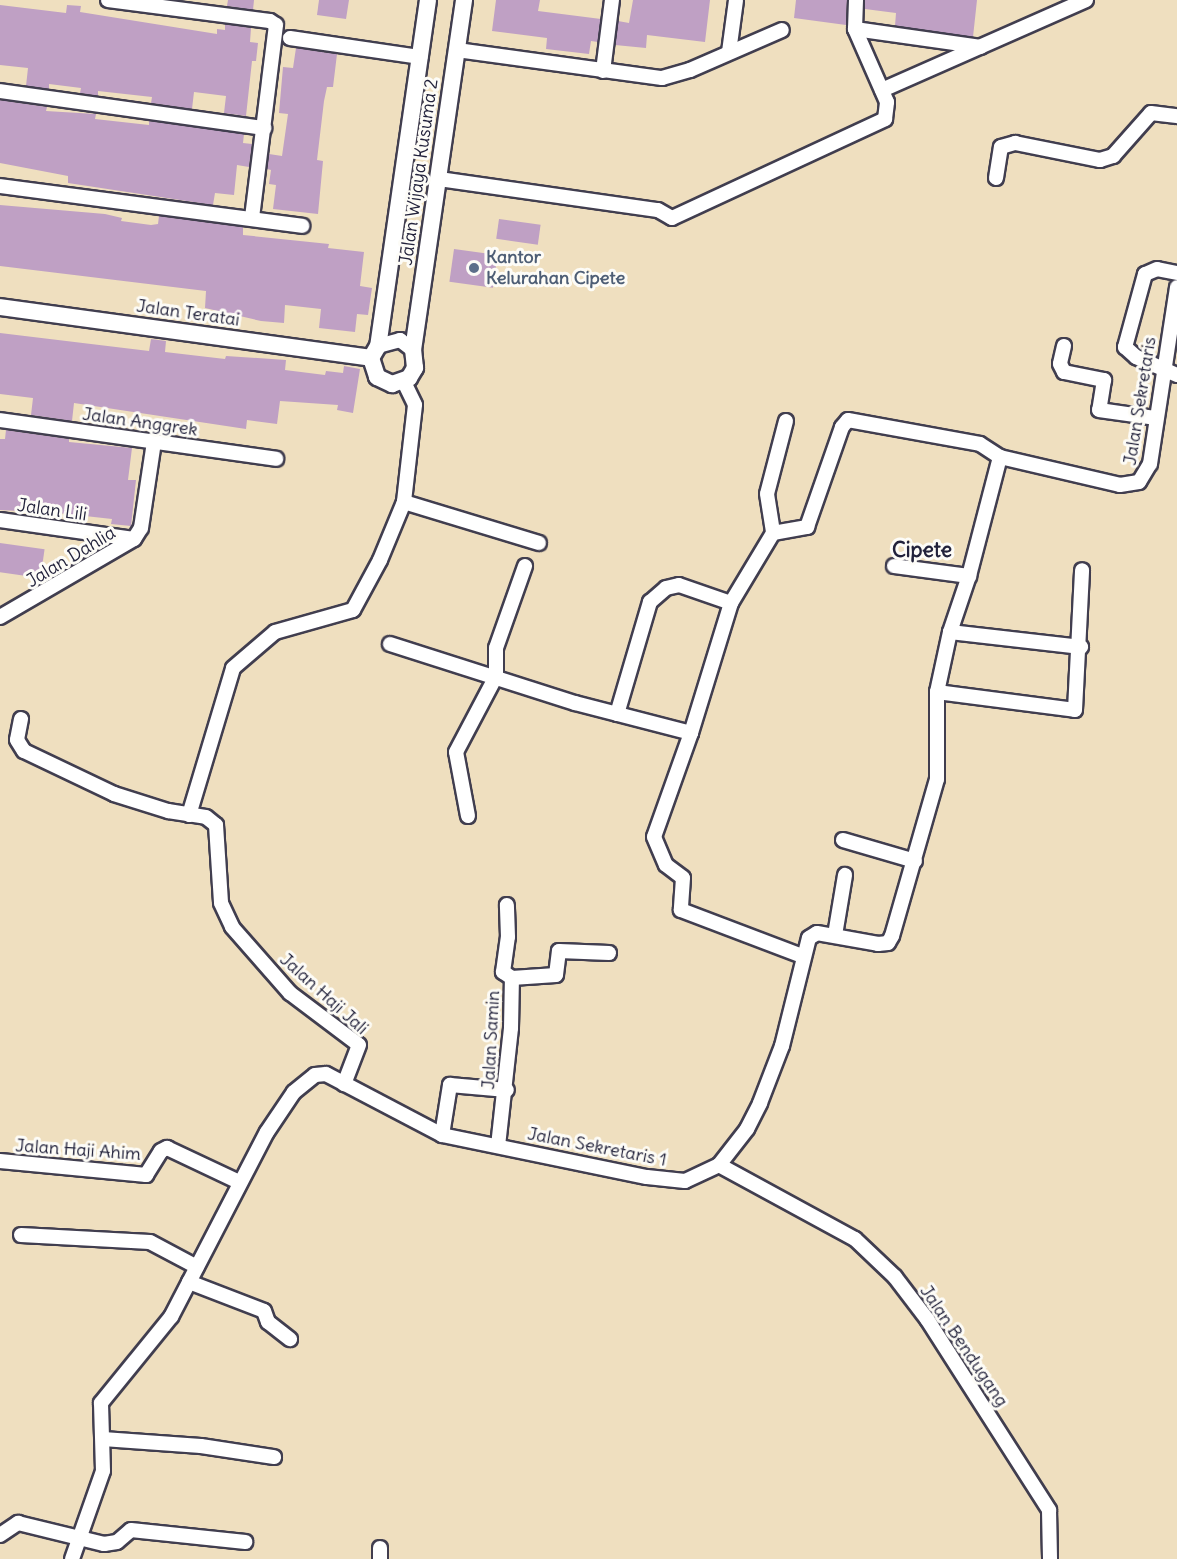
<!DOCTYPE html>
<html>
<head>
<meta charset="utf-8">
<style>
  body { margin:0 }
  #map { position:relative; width:1177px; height:1559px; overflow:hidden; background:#efdfbf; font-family:Delius,sans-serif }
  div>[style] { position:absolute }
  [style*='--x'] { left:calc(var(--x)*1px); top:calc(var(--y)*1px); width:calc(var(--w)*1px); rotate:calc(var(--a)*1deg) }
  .building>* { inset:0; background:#bfa0c4; transform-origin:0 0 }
  .roads { filter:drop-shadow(2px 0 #413e4f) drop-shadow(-2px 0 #413e4f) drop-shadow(0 2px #413e4f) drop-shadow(0 -2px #413e4f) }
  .minor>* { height:14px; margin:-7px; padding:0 7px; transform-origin:7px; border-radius:7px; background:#fff }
  .tertiary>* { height:16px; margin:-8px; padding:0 8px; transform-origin:8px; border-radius:8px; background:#fff }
  .dots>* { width:16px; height:16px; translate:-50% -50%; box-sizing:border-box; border:3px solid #fdfcf7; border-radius:50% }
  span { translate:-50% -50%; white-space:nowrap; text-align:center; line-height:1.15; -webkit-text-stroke:6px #fdfcf7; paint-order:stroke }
  .street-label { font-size:18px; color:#22223b }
  .service-label { font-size:18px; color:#4e5e75; font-weight:700 }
  .left { translate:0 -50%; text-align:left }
  .quarter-label { font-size:21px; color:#22223b; font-weight:700 }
</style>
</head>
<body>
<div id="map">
  <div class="building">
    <i style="clip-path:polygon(228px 0,254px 0,253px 10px,227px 6px)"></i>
    <i style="clip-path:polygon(319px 0,349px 0,346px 19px,317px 15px)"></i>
    <i style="clip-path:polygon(496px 0,540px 0,538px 11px,601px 19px,598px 42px,591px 41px,589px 54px,546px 49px,547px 38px,492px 31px)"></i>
    <i style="clip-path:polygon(633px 0,710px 0,705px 42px,647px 35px,646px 48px,615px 45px,618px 21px,629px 23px)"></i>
    <i style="clip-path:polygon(796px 0,847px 0,846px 25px,794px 18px)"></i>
    <i style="clip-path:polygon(865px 0,977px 0,973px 37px,895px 26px,896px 13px,865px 9px)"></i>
    <i style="clip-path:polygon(0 5px,66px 13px,67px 5px,81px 6px,80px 12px,217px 34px,217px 29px,225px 30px,225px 24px,251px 28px,250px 42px,258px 43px,256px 61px,252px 61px,246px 116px,224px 113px,226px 96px,194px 92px,192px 109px,151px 103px,152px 97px,98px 91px,98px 96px,80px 93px,81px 88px,49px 84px,49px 89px,26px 86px,28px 68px,0 65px)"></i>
    <i style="clip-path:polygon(296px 48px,337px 54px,333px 87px,327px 87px,324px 101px,317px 160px,323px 161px,318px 214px,273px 209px,276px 185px,269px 184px,271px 170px,267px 169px,269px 154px,282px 156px,288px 114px,279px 113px,283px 67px,293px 68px)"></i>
    <i style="clip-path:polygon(0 100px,47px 107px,46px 111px,96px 114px,95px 119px,149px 125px,149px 121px,244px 134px,243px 143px,252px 144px,249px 167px,237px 165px,234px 195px,215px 193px,213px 205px,68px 183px,68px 176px,0 163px)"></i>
    <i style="clip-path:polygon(0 205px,105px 214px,122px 218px,121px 221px,151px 225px,158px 224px,159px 216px,243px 227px,243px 235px,329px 244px,328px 248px,364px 252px,360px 286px,372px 288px,368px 315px,357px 314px,355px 332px,319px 328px,321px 309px,285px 305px,284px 323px,261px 321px,205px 308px,206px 291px,0 266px)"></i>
    <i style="left:499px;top:219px;width:42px;height:20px;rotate:8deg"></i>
    <i style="left:454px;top:249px;width:44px;height:33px;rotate:8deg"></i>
    <i style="clip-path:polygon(0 333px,149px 351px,151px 339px,166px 341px,165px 352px,225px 359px,226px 356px,286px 360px,285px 370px,325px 375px,326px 371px,343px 373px,344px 366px,360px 369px,353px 413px,337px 410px,338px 405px,280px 401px,277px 424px,247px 420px,246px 429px,74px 403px,72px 421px,31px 415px,33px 398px,0 394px)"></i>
    <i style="clip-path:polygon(6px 430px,69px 439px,69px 442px,132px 448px,128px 480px,136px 480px,131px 526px,111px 524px,112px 519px,58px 513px,0 510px,0 439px,5px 439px)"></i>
    <i style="left:0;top:543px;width:45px;height:29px;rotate:8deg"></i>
  </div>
  <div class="roads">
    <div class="minor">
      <i style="--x:108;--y:0;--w:163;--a:7.4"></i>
      <i style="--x:270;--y:21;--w:7;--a:34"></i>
      <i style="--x:276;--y:25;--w:195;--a:97.1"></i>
      <i style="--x:855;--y:29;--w:127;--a:8.1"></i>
      <i style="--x:290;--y:38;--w:132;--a:8.3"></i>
      <i style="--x:457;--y:50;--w:207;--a:7.8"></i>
      <i style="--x:662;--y:78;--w:29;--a:-16"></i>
      <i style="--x:690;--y:70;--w:100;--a:-23.5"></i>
      <i style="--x:729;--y:52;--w:52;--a:-82.3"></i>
      <i style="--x:603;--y:71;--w:72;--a:-82.8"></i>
      <i style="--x:882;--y:90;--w:223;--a:-23.8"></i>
      <i style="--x:0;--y:91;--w:267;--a:8"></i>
      <i style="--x:996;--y:178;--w:31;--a:-81"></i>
      <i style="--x:1001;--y:147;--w:15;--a:-16"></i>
      <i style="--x:1015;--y:143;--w:87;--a:11.3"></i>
      <i style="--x:1100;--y:160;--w:14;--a:-17"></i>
      <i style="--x:1113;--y:156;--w:57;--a:-48.5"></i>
      <i style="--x:1151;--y:113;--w:26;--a:7"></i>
      <i style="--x:439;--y:179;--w:221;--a:8.1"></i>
      <i style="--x:658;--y:210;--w:16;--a:30"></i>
      <i style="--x:672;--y:218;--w:235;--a:-24.9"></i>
      <i style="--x:885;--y:119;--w:17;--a:-83"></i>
      <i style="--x:887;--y:102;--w:80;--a:-113.7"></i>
      <i style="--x:855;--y:29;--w:29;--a:-88"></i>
      <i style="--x:0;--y:186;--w:305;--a:7.5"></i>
      <i style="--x:1177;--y:273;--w:20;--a:-169"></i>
      <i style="--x:1157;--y:269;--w:13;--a:157"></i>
      <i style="--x:1145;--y:274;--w:76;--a:105.3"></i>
      <i style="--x:1125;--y:347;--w:15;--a:42"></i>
      <i style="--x:1136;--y:357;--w:45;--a:23.7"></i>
      <i style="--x:378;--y:346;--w:23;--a:-15"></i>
      <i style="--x:400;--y:340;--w:16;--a:38"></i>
      <i style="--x:1064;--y:346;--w:18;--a:103"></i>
      <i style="--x:1060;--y:364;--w:9;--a:63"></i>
      <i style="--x:1064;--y:372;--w:41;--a:11.3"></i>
      <i style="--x:1104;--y:380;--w:30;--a:99"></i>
      <i style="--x:1099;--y:410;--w:58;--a:8"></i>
      <i style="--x:404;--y:382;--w:25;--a:64"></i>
      <i style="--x:415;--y:405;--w:98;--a:96.5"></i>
      <i style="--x:404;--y:502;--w:141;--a:16.9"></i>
      <i style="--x:0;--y:420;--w:279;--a:8"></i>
      <i style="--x:786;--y:421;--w:75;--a:104.6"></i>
      <i style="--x:767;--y:494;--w:39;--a:81"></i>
      <i style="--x:773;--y:533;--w:82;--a:121"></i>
      <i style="--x:731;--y:603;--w:136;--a:107.1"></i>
      <i style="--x:691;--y:733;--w:110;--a:109.6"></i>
      <i style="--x:654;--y:837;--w:30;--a:67"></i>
      <i style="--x:666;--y:865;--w:21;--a:37"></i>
      <i style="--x:683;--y:878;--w:32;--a:94"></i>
      <i style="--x:681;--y:910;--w:129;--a:20.8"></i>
      <i style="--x:0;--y:520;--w:135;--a:8.1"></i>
      <i style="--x:773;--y:533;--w:35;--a:-10"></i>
      <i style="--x:807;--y:527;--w:106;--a:-70.7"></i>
      <i style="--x:842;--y:427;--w:9;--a:-49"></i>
      <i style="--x:848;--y:420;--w:134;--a:10.3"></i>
      <i style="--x:980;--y:444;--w:24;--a:33"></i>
      <i style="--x:1000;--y:457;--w:123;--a:13.1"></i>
      <i style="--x:1120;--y:485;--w:19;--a:-9"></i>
      <i style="--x:1139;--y:482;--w:21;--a:-59"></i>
      <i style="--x:1150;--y:464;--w:179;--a:-81.3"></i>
      <i style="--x:894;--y:566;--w:76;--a:7.6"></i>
      <i style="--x:0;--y:617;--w:155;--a:-30.2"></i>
      <i style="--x:134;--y:539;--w:13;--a:-58"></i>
      <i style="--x:141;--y:528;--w:87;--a:-81.4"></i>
      <i style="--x:950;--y:632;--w:132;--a:6.5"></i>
      <i style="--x:390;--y:644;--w:194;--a:17.7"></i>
      <i style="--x:575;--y:703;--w:120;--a:14.5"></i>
      <i style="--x:937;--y:692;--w:139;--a:7.4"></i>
      <i style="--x:1075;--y:710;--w:140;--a:-87.1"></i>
      <i style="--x:617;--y:714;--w:117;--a:-73.6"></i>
      <i style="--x:650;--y:602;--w:21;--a:-41"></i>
      <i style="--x:666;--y:588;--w:13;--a:-13"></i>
      <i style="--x:679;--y:585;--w:55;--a:19.1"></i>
      <i style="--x:21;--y:719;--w:21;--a:101"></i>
      <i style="--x:17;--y:740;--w:13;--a:58"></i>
      <i style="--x:24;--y:751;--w:100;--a:25.5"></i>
      <i style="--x:114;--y:794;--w:57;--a:17.5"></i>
      <i style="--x:168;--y:811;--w:38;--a:9"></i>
      <i style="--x:206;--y:817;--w:13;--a:39"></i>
      <i style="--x:216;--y:825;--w:78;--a:86.3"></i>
      <i style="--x:221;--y:903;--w:26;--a:65"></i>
      <i style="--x:232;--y:927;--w:88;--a:48.7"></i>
      <i style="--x:290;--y:993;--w:86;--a:37"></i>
      <i style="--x:359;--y:1045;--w:42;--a:111"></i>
      <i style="--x:189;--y:815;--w:153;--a:-73.3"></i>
      <i style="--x:233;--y:668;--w:55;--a:-40.6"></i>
      <i style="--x:275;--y:632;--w:81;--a:-15.8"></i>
      <i style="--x:353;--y:610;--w:57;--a:-61.6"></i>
      <i style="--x:380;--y:560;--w:63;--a:-67.5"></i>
      <i style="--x:468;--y:816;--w:65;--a:-100.6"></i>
      <i style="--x:456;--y:752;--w:86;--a:-62.2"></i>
      <i style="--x:496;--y:676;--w:28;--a:-90"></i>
      <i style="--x:496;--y:648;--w:87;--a:-70.5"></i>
      <i style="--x:843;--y:840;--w:75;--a:16.3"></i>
      <i style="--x:835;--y:935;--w:61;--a:-80.5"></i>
      <i style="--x:512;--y:978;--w:44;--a:-3.9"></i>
      <i style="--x:556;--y:975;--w:24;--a:-83"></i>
      <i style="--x:559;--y:951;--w:50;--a:2.3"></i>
      <i style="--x:442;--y:1135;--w:51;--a:-80.9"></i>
      <i style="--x:450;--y:1085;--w:57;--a:5"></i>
      <i style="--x:498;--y:1146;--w:119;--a:-83.7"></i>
      <i style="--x:511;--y:1028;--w:50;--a:-88.9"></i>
      <i style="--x:512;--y:978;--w:11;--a:-146"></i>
      <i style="--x:503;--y:972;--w:35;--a:-82"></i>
      <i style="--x:508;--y:937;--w:32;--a:-92"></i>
      <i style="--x:0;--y:1161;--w:147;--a:5.5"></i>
      <i style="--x:146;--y:1175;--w:28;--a:-58"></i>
      <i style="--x:161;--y:1151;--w:7;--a:-27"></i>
      <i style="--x:167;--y:1148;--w:80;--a:25.3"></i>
      <i style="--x:719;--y:1165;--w:155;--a:28.6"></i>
      <i style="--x:855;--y:1239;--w:55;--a:43.5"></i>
      <i style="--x:895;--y:1277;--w:53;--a:52.7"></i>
      <i style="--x:927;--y:1319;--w:227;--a:57.4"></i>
      <i style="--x:1049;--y:1510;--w:49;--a:88.8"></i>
      <i style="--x:21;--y:1235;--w:129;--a:3.1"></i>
      <i style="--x:150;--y:1242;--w:53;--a:28"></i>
      <i style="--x:189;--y:1282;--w:80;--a:21.1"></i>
      <i style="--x:264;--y:1311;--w:12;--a:70"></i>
      <i style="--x:268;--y:1322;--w:28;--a:38"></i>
      <i style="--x:103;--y:1439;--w:98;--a:4.1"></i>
      <i style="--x:201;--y:1446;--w:74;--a:8.6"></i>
      <i style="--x:0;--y:1535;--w:22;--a:-34"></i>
      <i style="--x:18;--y:1523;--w:89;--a:13.7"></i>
      <i style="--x:104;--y:1544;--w:13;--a:-9"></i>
      <i style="--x:117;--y:1542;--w:18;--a:-41"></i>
      <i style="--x:131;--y:1530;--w:115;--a:6"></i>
      <i style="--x:380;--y:1548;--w:11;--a:90"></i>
      <i style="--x:72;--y:1559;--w:93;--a:-70.6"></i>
      <i style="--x:103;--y:1471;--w:68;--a:-91.7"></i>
      <i style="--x:101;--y:1403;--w:111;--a:-50.9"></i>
      <i style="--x:171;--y:1317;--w:208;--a:-62.6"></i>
      <i style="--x:267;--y:1132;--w:48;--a:-56"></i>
      <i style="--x:294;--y:1092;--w:27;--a:-39"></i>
      <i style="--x:315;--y:1075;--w:11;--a:-5"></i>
      <i style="--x:326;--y:1074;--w:131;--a:27.7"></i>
      <i style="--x:442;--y:1135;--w:209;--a:11.6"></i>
      <i style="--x:647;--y:1177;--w:38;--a:6"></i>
      <i style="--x:685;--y:1181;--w:38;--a:-25"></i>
      <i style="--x:719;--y:1165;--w:46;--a:-52.1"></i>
      <i style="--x:747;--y:1129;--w:29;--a:-63"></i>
      <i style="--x:760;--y:1103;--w:61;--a:-68.9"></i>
      <i style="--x:782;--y:1046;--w:111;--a:-76"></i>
      <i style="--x:809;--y:938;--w:9;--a:-32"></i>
      <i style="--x:817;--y:933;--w:62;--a:10.2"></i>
      <i style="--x:878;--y:944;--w:10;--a:-6"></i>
      <i style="--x:888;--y:943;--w:8;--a:-60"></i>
      <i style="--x:892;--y:936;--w:163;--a:-74"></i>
      <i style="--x:937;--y:779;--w:87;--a:-90"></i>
      <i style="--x:937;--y:692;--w:61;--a:-77.8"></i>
      <i style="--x:950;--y:632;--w:59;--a:-71.3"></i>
      <i style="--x:969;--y:576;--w:123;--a:-75.4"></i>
    </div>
    <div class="tertiary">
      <i style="--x:428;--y:0;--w:350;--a:98.2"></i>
      <i style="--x:378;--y:346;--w:14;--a:120"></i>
      <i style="--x:371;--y:358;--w:20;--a:72"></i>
      <i style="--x:377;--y:377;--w:17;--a:25"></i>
      <i style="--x:392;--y:384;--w:18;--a:-19"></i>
      <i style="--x:409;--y:378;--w:12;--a:-59"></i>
      <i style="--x:415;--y:368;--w:18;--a:-96"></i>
      <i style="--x:413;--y:350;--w:354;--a:-81.7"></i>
      <i style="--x:0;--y:307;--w:374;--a:7.8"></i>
    </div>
  </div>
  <div class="dots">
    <i style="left:474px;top:268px;background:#5c6f8a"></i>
  </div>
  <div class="street-label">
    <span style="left:419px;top:172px;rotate:-82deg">Jalan Wijaya Kusuma 2</span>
    <span style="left:188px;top:313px;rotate:8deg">Jalan Teratai</span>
    <span style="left:1140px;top:401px;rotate:-81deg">Jalan Sekretaris</span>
    <span style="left:140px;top:422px;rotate:8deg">Jalan Anggrek</span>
    <span style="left:52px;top:510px;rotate:8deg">Jalan Lili</span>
    <span style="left:71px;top:557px;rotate:-31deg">Jalan Dahlia</span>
    <span style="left:324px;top:994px;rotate:42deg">Jalan Haji Jali</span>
    <span style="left:491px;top:1040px;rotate:-87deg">Jalan Samin</span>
    <span style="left:597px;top:1147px;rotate:11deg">Jalan Sekretaris 1</span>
    <span style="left:78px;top:1150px;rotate:4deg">Jalan Haji Ahim</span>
    <span style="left:964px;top:1346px;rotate:56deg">Jalan Bendugang</span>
  </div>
  <div class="service-label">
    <span class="left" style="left:486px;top:268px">Kantor<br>Kelurahan Cipete</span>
  </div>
  <div class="quarter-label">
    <span style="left:922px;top:550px">Cipete</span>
  </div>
</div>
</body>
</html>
